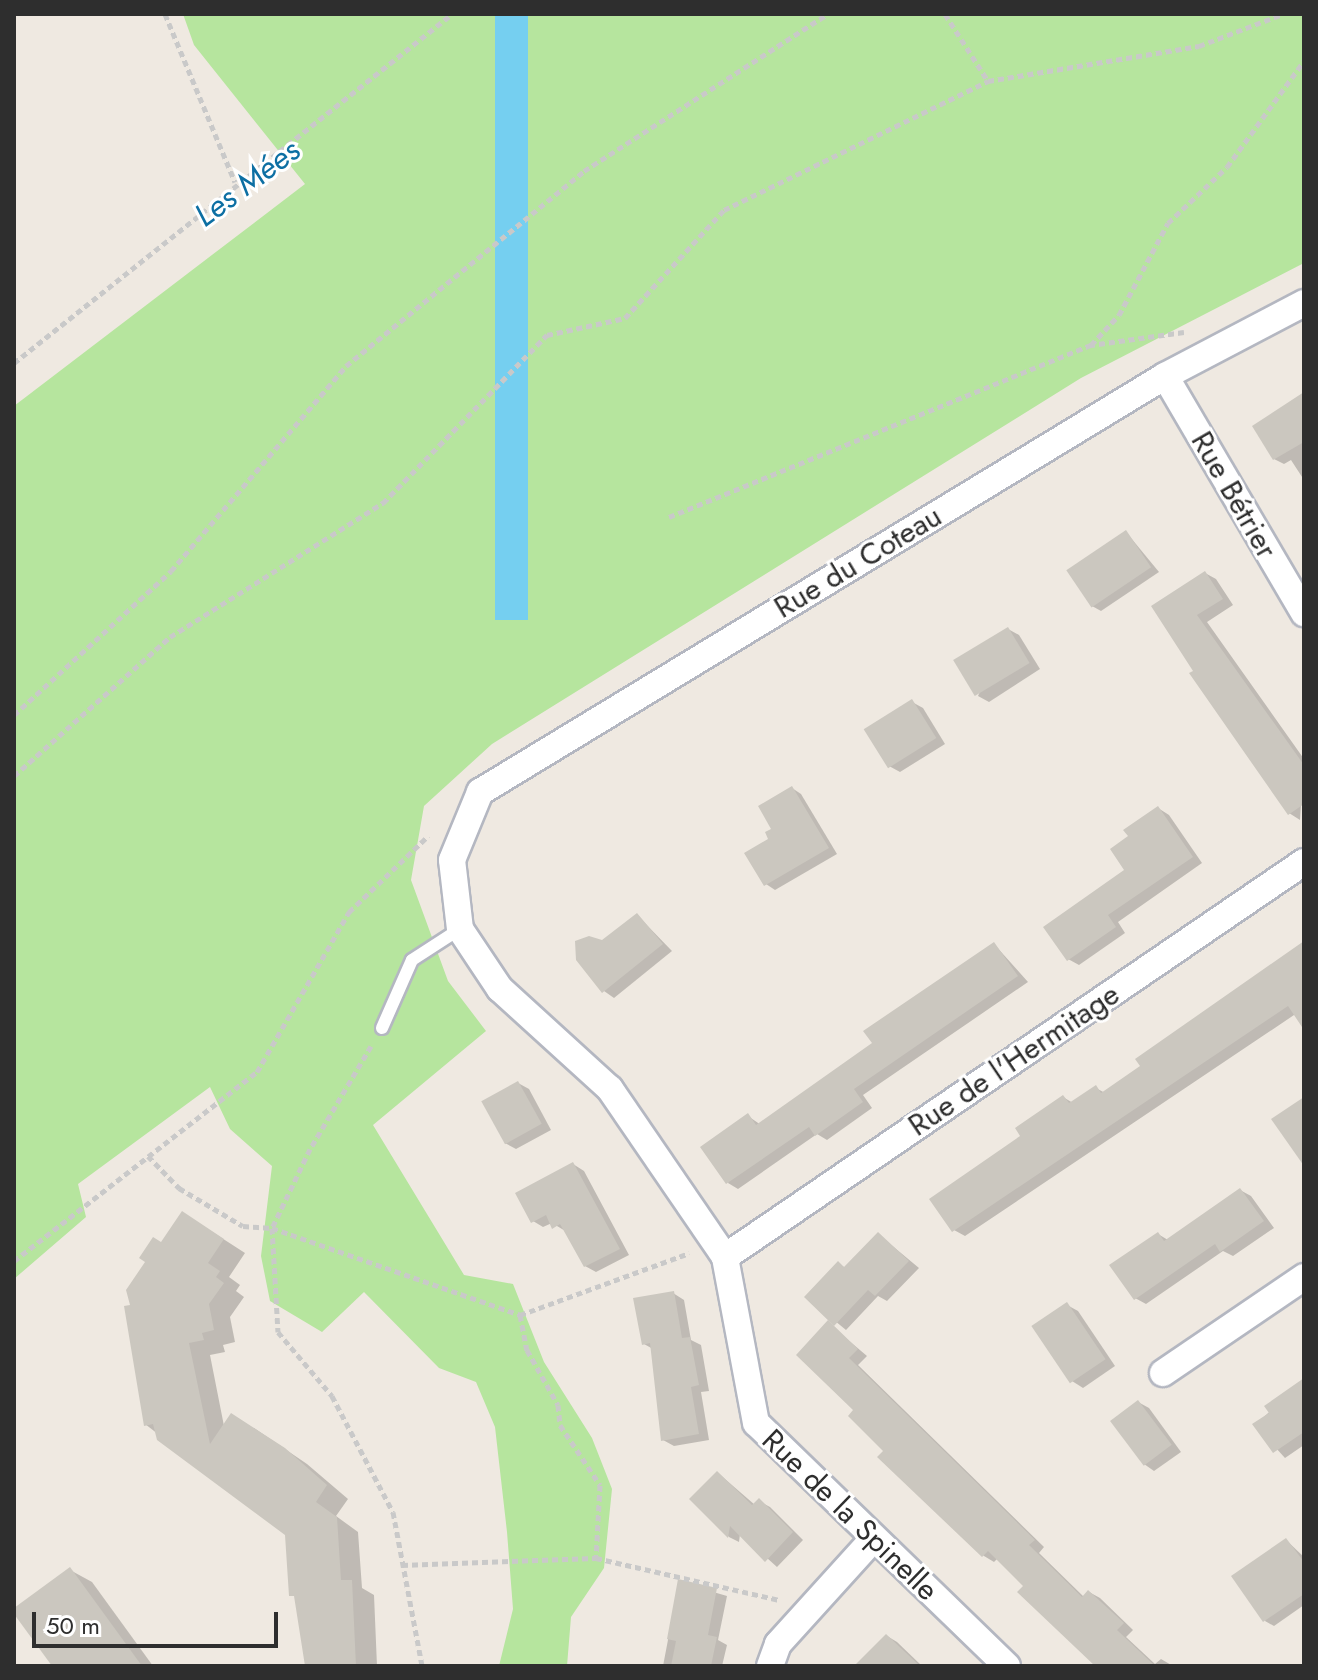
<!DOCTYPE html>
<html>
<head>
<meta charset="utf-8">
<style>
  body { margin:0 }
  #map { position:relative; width:1318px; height:1680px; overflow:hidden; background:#efe9e1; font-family:Jost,sans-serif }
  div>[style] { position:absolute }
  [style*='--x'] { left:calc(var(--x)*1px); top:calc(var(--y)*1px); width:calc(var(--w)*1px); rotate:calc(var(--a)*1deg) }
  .green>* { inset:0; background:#b6e59e }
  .water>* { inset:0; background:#75cff0; transform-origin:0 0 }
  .shadow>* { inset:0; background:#0003 }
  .building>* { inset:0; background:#cbc7bf; transform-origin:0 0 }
  .path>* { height:5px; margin-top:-2.5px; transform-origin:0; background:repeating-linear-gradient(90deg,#c9c9c9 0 6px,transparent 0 10px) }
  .roads { filter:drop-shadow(2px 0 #b4b7c1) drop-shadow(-2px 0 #b4b7c1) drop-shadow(0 2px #b4b7c1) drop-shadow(0 -2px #b4b7c1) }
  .lane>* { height:12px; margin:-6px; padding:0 6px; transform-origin:6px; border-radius:6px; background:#fff }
  .street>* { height:26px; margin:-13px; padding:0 13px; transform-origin:13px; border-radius:13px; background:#fff }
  span { translate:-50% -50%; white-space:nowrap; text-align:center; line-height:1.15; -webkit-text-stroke:6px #fff; paint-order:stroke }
  .street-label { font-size:30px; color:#2e2e2e }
  .water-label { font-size:32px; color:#0d6fa3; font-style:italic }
  .frame { position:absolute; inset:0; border:16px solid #2e2e2e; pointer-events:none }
  .scale { position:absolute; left:32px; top:1612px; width:246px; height:36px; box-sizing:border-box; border:4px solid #2e2e2e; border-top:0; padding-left:10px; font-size:24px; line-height:28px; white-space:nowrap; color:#2e2e2e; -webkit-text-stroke:6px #fff; paint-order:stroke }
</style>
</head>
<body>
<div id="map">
  <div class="green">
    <i style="clip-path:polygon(183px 14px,1304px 14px,1304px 263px,1081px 378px,492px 744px,424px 806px,411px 880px,448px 981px,486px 1031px,373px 1125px,464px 1275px,513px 1284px,544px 1362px,592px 1438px,612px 1489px,604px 1568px,571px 1617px,567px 1666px,499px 1666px,513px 1609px,507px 1532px,495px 1427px,476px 1382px,439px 1368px,364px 1292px,322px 1332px,270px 1301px,261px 1256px,272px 1166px,230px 1129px,210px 1087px,78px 1184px,86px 1217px,14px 1279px,14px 406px,305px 184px,194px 45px)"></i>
  </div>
  <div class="water">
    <i style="left:495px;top:14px;width:33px;height:606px"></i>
  </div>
  <div class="shadow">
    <i style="clip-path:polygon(1304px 394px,1304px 480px,1291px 460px,1284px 464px,1274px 459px)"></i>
    <i style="clip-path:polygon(1126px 532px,1159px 572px,1101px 611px,1092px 606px)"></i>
    <i style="clip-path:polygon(1205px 573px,1216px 579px,1233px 605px,1207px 622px,1304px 759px,1300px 820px,1289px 813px,1154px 606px)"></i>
    <i style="clip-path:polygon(1008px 629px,1019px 635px,1040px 669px,989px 702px,978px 696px)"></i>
    <i style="clip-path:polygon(912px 702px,923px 708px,945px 744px,900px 772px,889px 766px)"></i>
    <i style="clip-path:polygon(792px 788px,801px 794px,837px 854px,775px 890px,766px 884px,771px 839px)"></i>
    <i style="clip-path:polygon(1158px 808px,1169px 815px,1202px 863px,1118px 922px,1125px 933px,1079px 965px,1068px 959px,1127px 871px,1130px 837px)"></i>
    <i style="clip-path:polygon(637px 915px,672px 951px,614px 998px,604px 991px,602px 943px)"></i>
    <i style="clip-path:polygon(994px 944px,1028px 982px,863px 1095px,872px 1108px,827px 1140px,817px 1134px,738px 1189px,728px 1183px,748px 1116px,761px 1125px,875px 1044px)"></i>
    <i style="clip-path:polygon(1304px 947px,1304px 1018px,1297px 1013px,965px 1236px,954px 1230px,1023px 1136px,1063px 1097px,1073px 1103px,1096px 1088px,1105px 1093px)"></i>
    <i style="clip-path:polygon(518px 1083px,529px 1089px,551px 1130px,516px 1149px,505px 1143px)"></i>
    <i style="clip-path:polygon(573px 1164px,584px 1171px,629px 1255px,596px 1272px,585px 1266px,567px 1232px,552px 1223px,543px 1227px,533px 1221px)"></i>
    <i style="clip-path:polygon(1240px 1190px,1251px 1196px,1274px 1228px,1233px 1256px,1223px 1251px,1146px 1304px,1135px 1298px,1158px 1234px,1168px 1240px)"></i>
    <i style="clip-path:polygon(183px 1213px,245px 1253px,229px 1277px,240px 1285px,236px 1291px,244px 1297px,230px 1317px,235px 1342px,223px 1345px,225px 1352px,210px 1355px,224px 1426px,254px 1428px,307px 1464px,348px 1499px,336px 1516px,358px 1532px,362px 1588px,374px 1595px,377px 1666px,307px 1666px,286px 1533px,145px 1424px,132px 1307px)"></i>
    <i style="clip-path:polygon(878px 1234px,919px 1268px,887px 1301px,878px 1296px,846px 1330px,806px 1297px,838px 1264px,846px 1268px)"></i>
    <i style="clip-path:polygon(673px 1293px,684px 1300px,691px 1340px,701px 1345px,709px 1391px,701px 1392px,709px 1440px,674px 1446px,663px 1440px,653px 1349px,644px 1344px)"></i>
    <i style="clip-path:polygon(1067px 1305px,1078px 1311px,1115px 1366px,1083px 1388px,1072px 1381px)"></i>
    <i style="clip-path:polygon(828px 1323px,867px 1356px,858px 1365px,1044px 1547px,1039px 1553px,1084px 1597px,1089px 1592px,1100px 1598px,1133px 1630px,1126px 1637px,1155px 1664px,1161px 1659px,1173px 1666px,1098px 1666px,998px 1558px,994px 1562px,984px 1556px,880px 1457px,886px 1450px,855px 1410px)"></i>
    <i style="clip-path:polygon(1304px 1380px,1304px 1445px,1285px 1458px,1255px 1425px)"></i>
    <i style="clip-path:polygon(1138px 1402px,1149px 1408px,1181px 1452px,1154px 1471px,1144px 1464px)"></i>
    <i style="clip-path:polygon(718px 1473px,755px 1505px,759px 1501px,770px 1507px,803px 1540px,777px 1567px,740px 1534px,739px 1542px,729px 1537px,692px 1499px)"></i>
    <i style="clip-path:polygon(1286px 1540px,1304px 1557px,1304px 1605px,1274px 1626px,1265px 1621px)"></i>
    <i style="clip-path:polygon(70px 1570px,92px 1582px,153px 1666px,55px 1666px,14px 1610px)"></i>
    <i style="clip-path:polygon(679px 1582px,727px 1596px,718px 1640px,727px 1645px,722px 1666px,663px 1666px)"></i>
    <i style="clip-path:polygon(887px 1636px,897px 1642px,922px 1666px,864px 1666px)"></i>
  </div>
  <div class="building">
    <i style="clip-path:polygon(1304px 392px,1304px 442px,1273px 460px,1252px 426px)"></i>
    <i style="left:1126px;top:530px;width:45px;height:72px;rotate:56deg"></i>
    <i style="clip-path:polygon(1205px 571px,1223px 599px,1197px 615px,1304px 765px,1304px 804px,1288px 815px,1189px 673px,1193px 671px,1151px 606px)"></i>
    <i style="left:1008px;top:627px;width:42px;height:64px;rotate:59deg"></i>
    <i style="left:912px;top:699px;width:46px;height:57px;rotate:58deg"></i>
    <i style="clip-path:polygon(792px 786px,829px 848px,764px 886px,744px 853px,768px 839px,765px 832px,771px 829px,758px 806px)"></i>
    <i style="clip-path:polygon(1158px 806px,1193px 857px,1108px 915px,1116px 927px,1067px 961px,1043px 927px,1124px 870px,1110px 849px,1128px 836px,1123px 830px)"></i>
    <i style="clip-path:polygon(637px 913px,663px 944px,602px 993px,576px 960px,575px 941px,589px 936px,602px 940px)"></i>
    <i style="clip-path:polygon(1304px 941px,1304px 1030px,1288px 1006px,952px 1232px,929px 1199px,1020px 1136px,1015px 1128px,1063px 1095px,1069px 1103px,1096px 1085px,1101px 1093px,1140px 1066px,1135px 1059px)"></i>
    <i style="clip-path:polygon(994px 942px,1018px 976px,854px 1089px,863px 1102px,815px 1136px,809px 1127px,726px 1184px,700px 1147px,748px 1113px,756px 1125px,872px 1043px,863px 1031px)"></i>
    <i style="left:518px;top:1081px;width:49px;height:42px;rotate:61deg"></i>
    <i style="clip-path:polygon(1304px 1097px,1304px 1166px,1271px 1119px)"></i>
    <i style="clip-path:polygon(573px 1162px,620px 1249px,584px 1267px,560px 1224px,552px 1229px,546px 1215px,531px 1223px,515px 1193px)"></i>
    <i style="clip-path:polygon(1240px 1188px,1264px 1221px,1220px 1252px,1215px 1244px,1134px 1300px,1109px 1265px,1158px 1232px,1164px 1241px)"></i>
    <i style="clip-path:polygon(182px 1211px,224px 1239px,208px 1263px,220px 1271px,216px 1277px,224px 1283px,209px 1304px,214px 1330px,202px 1333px,204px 1340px,189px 1343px,210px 1444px,231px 1413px,285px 1448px,327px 1485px,316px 1502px,337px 1517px,341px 1580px,352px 1580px,356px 1666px,305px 1666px,294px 1596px,289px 1596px,285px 1535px,157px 1440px,153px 1424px,144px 1426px,124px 1306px,130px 1305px,126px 1290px,145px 1262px,139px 1258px,153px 1237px,161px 1242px)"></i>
    <i style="clip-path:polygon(878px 1232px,909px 1261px,875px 1296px,868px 1290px,834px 1326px,804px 1297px,838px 1261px,844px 1267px)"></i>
    <i style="clip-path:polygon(674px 1291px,682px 1338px,690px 1337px,699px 1385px,691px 1387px,699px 1434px,661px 1441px,650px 1343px,642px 1345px,633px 1298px)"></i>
    <i style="left:1067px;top:1302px;width:69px;height:43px;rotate:56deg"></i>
    <i style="clip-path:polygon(828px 1320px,858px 1349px,849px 1358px,1035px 1540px,1029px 1545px,1082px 1597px,1088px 1590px,1124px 1623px,1117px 1630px,1155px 1666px,1095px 1666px,1017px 1592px,1023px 1586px,988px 1551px,982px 1557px,877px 1457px,883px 1451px,848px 1416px,853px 1410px,796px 1355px)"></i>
    <i style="clip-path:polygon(1304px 1378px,1304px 1432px,1273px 1453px,1252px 1424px,1269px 1413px,1264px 1406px)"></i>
    <i style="left:1138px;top:1400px;width:56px;height:35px;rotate:53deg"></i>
    <i style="clip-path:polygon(717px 1471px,752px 1505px,759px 1498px,793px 1532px,765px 1562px,730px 1526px,728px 1538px,689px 1499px)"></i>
    <i style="clip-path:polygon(1286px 1538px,1304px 1562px,1304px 1594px,1263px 1622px,1231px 1576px)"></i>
    <i style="clip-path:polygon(70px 1567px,142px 1666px,52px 1666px,14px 1614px,14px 1608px)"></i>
    <i style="clip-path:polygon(678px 1579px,717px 1588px,708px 1635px,717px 1637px,711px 1666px,671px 1666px,676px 1641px,667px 1639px)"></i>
    <i style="clip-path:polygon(886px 1634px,920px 1666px,854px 1666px)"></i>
  </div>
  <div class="path">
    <i style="--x:165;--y:14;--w:182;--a:67.4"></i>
    <i style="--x:945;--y:14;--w:80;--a:57.3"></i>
    <i style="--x:1184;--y:332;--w:94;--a:172"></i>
    <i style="--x:1091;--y:345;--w:41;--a:-47"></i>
    <i style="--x:1119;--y:315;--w:104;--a:-62"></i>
    <i style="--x:1168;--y:223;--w:81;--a:-43.5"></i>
    <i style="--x:1227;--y:167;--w:131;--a:-54"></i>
    <i style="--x:14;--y:363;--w:560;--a:-38.55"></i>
    <i style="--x:669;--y:517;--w:456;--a:-22.2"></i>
    <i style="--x:14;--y:715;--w:213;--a:-42.5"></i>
    <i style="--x:171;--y:571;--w:270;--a:-49.5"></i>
    <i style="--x:346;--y:366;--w:308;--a:-39.3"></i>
    <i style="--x:584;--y:171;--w:290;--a:-32.8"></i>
    <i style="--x:14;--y:776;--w:209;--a:-41.7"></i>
    <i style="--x:170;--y:637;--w:252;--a:-32.2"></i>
    <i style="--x:383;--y:503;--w:235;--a:-45.7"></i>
    <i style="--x:547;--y:335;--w:80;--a:-12.3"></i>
    <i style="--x:625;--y:318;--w:147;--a:-47.5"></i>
    <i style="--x:724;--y:210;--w:294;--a:-26"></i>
    <i style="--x:988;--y:81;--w:214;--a:-9.4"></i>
    <i style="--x:1199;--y:46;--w:90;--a:-20.9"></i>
    <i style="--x:371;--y:1046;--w:120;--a:120.6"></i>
    <i style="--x:310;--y:1149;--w:88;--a:115.7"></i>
    <i style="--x:272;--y:1228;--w:104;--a:86.7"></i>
    <i style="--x:278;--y:1332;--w:84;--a:49.8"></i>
    <i style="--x:332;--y:1396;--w:131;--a:62.3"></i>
    <i style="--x:393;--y:1512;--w:157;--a:79.3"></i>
    <i style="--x:148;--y:1156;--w:45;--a:45.9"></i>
    <i style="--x:179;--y:1188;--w:74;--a:30.7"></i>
    <i style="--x:243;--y:1226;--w:29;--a:4"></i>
    <i style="--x:272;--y:1228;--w:263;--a:19.3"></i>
    <i style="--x:520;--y:1315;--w:180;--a:-20.1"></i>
    <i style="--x:14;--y:1261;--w:308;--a:-37.9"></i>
    <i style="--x:257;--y:1072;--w:185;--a:-60.1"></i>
    <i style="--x:349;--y:912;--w:110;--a:-43.9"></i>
    <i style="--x:520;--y:1315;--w:36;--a:79"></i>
    <i style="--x:527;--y:1350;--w:63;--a:60.6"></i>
    <i style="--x:558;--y:1405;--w:20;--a:84"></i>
    <i style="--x:560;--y:1425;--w:72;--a:56.3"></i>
    <i style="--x:600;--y:1485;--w:73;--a:93.1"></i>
    <i style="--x:402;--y:1565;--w:194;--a:-2.1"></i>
    <i style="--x:596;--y:1558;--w:188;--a:12.9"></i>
  </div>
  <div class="roads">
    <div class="lane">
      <i style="--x:382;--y:1028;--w:74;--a:-66.2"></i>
      <i style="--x:412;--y:960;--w:57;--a:-32.9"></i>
    </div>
    <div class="street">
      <i style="--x:1165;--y:376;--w:275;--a:59.6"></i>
      <i style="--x:725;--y:1257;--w:701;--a:-34.3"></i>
      <i style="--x:1163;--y:1373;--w:171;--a:-34.2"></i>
      <i style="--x:770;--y:1666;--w:23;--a:-70"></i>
      <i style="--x:778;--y:1644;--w:143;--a:-47.8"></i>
      <i style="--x:1007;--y:1666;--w:349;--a:-135.9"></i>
      <i style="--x:756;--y:1423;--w:169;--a:-100.6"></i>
      <i style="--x:725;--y:1257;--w:204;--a:-124.4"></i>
      <i style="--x:610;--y:1089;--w:149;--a:-137.7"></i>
      <i style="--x:500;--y:989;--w:72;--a:-123.7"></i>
      <i style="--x:460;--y:929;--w:69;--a:-96.6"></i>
      <i style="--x:452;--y:860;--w:74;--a:-67.6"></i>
      <i style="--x:480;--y:792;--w:801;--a:-31.27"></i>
      <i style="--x:1165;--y:376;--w:157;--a:-27.7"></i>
    </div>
  </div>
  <div class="street-label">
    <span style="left:1234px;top:495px;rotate:60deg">Rue Bétrier</span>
    <span style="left:858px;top:562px;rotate:-31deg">Rue du Coteau</span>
    <span style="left:1014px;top:1060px;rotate:-34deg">Rue de l'Hermitage</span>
    <span style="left:850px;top:1515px;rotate:44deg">Rue de la Spinelle</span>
  </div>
  <div class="water-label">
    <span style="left:247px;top:183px;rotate:-37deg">Les Mées</span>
  </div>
  <div class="frame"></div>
  <div class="scale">50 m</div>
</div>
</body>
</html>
